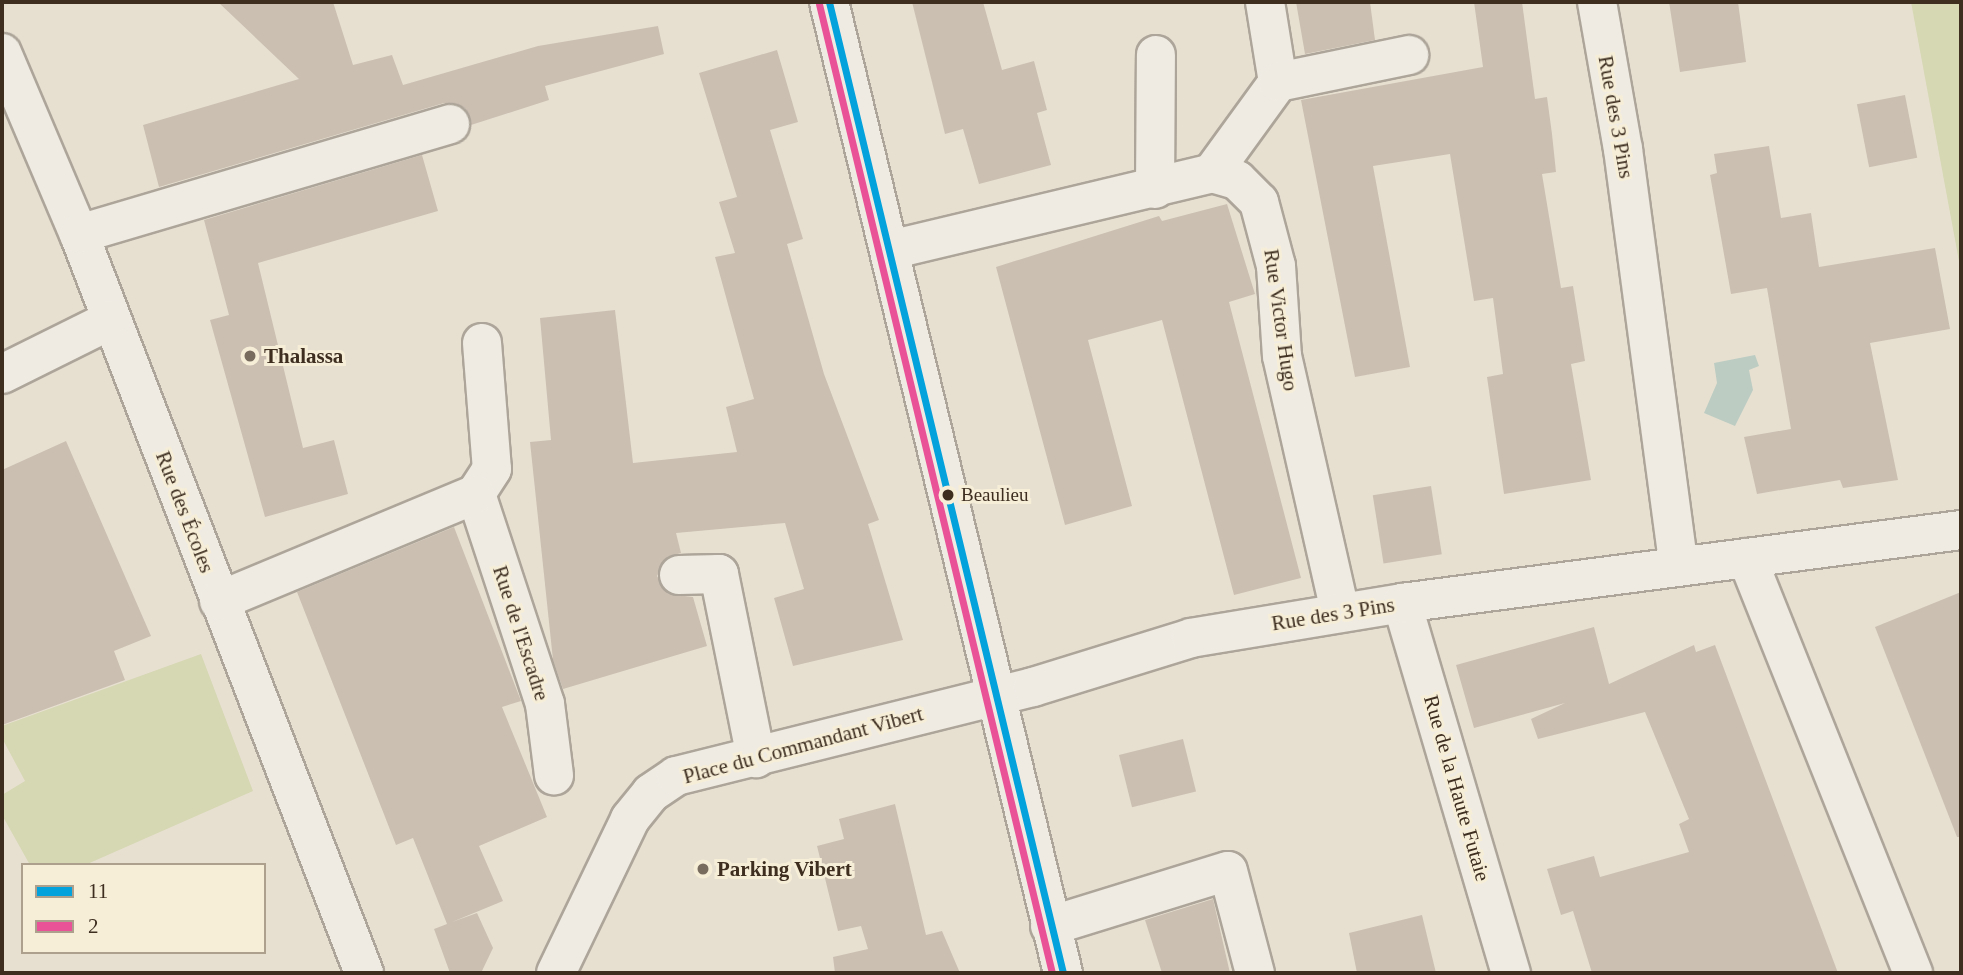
<!DOCTYPE html>
<html>
<head>
<meta charset="utf-8">
<style>
  body { margin:0 }
  #map { position:relative; width:1963px; height:975px; overflow:hidden; background:#e7e0d1; font-family:Georgia,serif }
  div>[style] { position:absolute }
  [style*='--x'] { left:calc(var(--x)*1px); top:calc(var(--y)*1px); width:calc(var(--w)*1px); rotate:calc(var(--a)*1deg) }
  .green>* { inset:0; background:#d6d7b3 }
  .water>* { inset:0; background:#bcccc2 }
  .building>* { inset:0; background:#cbbfb2; transform-origin:0 0 }
  .roads { filter:drop-shadow(2px 0 #ada599) drop-shadow(-2px 0 #ada599) drop-shadow(0 2px #ada599) drop-shadow(0 -2px #ada599) }
  .minor>* { height:38px; margin:-19px; padding:0 19px; transform-origin:19px; border-radius:19px; background:#efebe3 }
  .bus-1>* { height:7px; margin:-3.5px; padding:0 3.5px; transform-origin:3.5px; border-radius:3.5px; background:#03a2dd }
  .bus-2>* { height:7px; margin:-3.5px; padding:0 3.5px; transform-origin:3.5px; border-radius:3.5px; background:#ea5297 }
  .dots>* { width:19px; height:19px; translate:-50% -50%; box-sizing:border-box; border:4px solid #f7eed8; border-radius:50% }
  span { translate:-50% -50%; white-space:nowrap; text-align:center; line-height:1.15; -webkit-text-stroke:6px #f7eed8; paint-order:stroke }
  .bus-label { font-size:19px; color:#3d2e20 }
  .left { translate:0 -50%; text-align:left }
  .street-label { font-size:21px; color:#3d2e20 }
  .poi-label { font-size:21px; color:#3d2e20; font-weight:700 }
  .frame { position:absolute; inset:0; border:4px solid #3d2e20; pointer-events:none }
  .legend { position:absolute; left:21px; top:863px; width:245px; height:91px; box-sizing:border-box; background:#f7eed8; border:2px solid #ada18e; margin:0; padding:9px 12px; list-style:none; font-size:21px; color:#3d2e20 }
  .legend li { display:flex; align-items:center; gap:14px; height:35px }
  .legend b { width:35px; border:2px solid #ada18e }
</style>
</head>
<body>
<div id="map">
  <div class="green">
    <i style="clip-path:polygon(1911px 2px,1961px 2px,1961px 272px)"></i>
    <i style="clip-path:polygon(201px 654px,253px 791px,85px 865px,30px 865px,2px 815px,2px 795px,25px 781px,2px 738px,2px 726px)"></i>
  </div>
  <div class="water">
    <i style="clip-path:polygon(1755px 355px,1759px 366px,1749px 370px,1753px 390px,1735px 426px,1704px 413px,1717px 383px,1714px 363px)"></i>
  </div>
  <div class="building">
    <i style="clip-path:polygon(218px 2px,333px 2px,353px 65px,392px 55px,403px 85px,538px 46px,658px 26px,664px 54px,545px 86px,549px 100px,471px 125px,465px 108px,444px 103px,159px 187px,143px 125px,299px 79px)"></i>
    <i style="clip-path:polygon(912px 2px,983px 2px,1002px 70px,1034px 61px,1047px 110px,1037px 113px,1051px 165px,979px 184px,963px 129px,945px 134px)"></i>
    <i style="clip-path:polygon(1296px 2px,1370px 2px,1375px 40px,1305px 54px)"></i>
    <i style="clip-path:polygon(1474px 2px,1522px 2px,1535px 99px,1547px 97px,1552px 134px,1556px 172px,1542px 174px,1561px 288px,1573px 286px,1585px 361px,1571px 364px,1591px 480px,1504px 494px,1487px 377px,1503px 374px,1493px 298px,1474px 301px,1450px 154px,1373px 166px,1410px 367px,1355px 377px,1301px 100px,1483px 67px)"></i>
    <i style="clip-path:polygon(1669px 2px,1738px 2px,1746px 62px,1680px 72px)"></i>
    <i style="clip-path:polygon(777px 50px,798px 122px,770px 130px,803px 239px,787px 244px,824px 374px,879px 520px,868px 524px,903px 640px,793px 666px,774px 598px,804px 589px,785px 523px,676px 533px,681px 553px,667px 557px,657px 576px,668px 594px,693px 597px,707px 646px,563px 689px,553px 660px,530px 442px,551px 440px,540px 318px,615px 310px,633px 463px,737px 452px,726px 407px,754px 399px,715px 257px,735px 253px,719px 202px,737px 197px,699px 73px)"></i>
    <i style="left:1905px;top:95px;width:64px;height:49px;rotate:79deg"></i>
    <i style="clip-path:polygon(1769px 146px,1781px 218px,1811px 213px,1819px 267px,1935px 248px,1950px 329px,1870px 343px,1898px 480px,1843px 488px,1840px 480px,1757px 494px,1744px 437px,1791px 429px,1767px 288px,1731px 294px,1710px 175px,1717px 173px,1714px 154px)"></i>
    <i style="clip-path:polygon(422px 155px,438px 211px,258px 263px,303px 448px,334px 440px,348px 494px,265px 517px,210px 320px,229px 315px,204px 220px)"></i>
    <i style="clip-path:polygon(1227px 204px,1255px 294px,1229px 302px,1301px 578px,1234px 595px,1162px 320px,1088px 340px,1132px 506px,1065px 525px,996px 267px,1159px 216px,1162px 221px)"></i>
    <i style="clip-path:polygon(66px 441px,151px 636px,114px 651px,125px 680px,2px 725px,2px 470px)"></i>
    <i style="left:1431px;top:486px;width:69px;height:59px;rotate:81deg"></i>
    <i style="clip-path:polygon(454px 527px,521px 701px,502px 707px,547px 817px,479px 846px,503px 901px,452px 922px,477px 913px,493px 948px,481px 973px,450px 973px,434px 929px,447px 924px,413px 838px,396px 845px,297px 592px)"></i>
    <i style="clip-path:polygon(1961px 592px,1961px 837px,1957px 837px,1875px 627px)"></i>
    <i style="clip-path:polygon(1594px 627px,1609px 684px,1694px 645px,1696px 652px,1715px 645px,1838px 973px,1592px 973px,1573px 911px,1561px 915px,1547px 869px,1594px 856px,1600px 877px,1689px 852px,1679px 824px,1689px 819px,1645px 712px,1538px 739px,1531px 719px,1565px 703px,1474px 728px,1456px 665px)"></i>
    <i style="left:1183px;top:739px;width:54px;height:66px;rotate:76deg"></i>
    <i style="clip-path:polygon(895px 804px,926px 935px,942px 931px,960px 973px,835px 973px,833px 957px,868px 949px,861px 926px,838px 931px,817px 846px,844px 839px,839px 819px)"></i>
    <i style="clip-path:polygon(1213px 899px,1230px 973px,1162px 973px,1145px 920px)"></i>
    <i style="clip-path:polygon(1422px 915px,1436px 973px,1357px 973px,1349px 933px)"></i>
  </div>
  <div class="roads">
    <div class="minor">
      <i style="--x:829;--y:2;--w:999;--a:76.45"></i>
      <i style="--x:1265;--y:2;--w:81;--a:80.8"></i>
      <i style="--x:1597;--y:2;--w:149;--a:80"></i>
      <i style="--x:1623;--y:149;--w:421;--a:82.4"></i>
      <i style="--x:2;--y:53;--w:197;--a:67"></i>
      <i style="--x:79;--y:234;--w:792;--a:68.91"></i>
      <i style="--x:1212;--y:173;--w:112;--a:-54"></i>
      <i style="--x:1278;--y:82;--w:134;--a:-11.6"></i>
      <i style="--x:1155;--y:189;--w:134;--a:-89.6"></i>
      <i style="--x:79;--y:234;--w:387;--a:-16.5"></i>
      <i style="--x:890;--y:250;--w:331;--a:-13.4"></i>
      <i style="--x:1212;--y:173;--w:26;--a:16"></i>
      <i style="--x:1237;--y:180;--w:31;--a:45"></i>
      <i style="--x:1259;--y:202;--w:66;--a:75.1"></i>
      <i style="--x:1276;--y:266;--w:90;--a:86.2"></i>
      <i style="--x:1282;--y:356;--w:262;--a:77.2"></i>
      <i style="--x:482;--y:343;--w:126;--a:85.5"></i>
      <i style="--x:492;--y:469;--w:30;--a:123"></i>
      <i style="--x:476;--y:494;--w:221;--a:71.8"></i>
      <i style="--x:545;--y:704;--w:72;--a:82.8"></i>
      <i style="--x:2;--y:374;--w:122;--a:-26.4"></i>
      <i style="--x:1747;--y:558;--w:447;--a:68.2"></i>
      <i style="--x:679;--y:575;--w:40;--a:-1.4"></i>
      <i style="--x:719;--y:574;--w:188;--a:78.6"></i>
      <i style="--x:219;--y:601;--w:278;--a:-22.6"></i>
      <i style="--x:1402;--y:603;--w:386;--a:73.6"></i>
      <i style="--x:1050;--y:926;--w:186;--a:-17.2"></i>
      <i style="--x:1228;--y:871;--w:106;--a:75.2"></i>
      <i style="--x:556;--y:973;--w:171;--a:-64.3"></i>
      <i style="--x:630;--y:819;--w:33;--a:-51"></i>
      <i style="--x:651;--y:793;--w:30;--a:-34"></i>
      <i style="--x:676;--y:776;--w:368;--a:-14"></i>
      <i style="--x:1033;--y:687;--w:165;--a:-17.2"></i>
      <i style="--x:1191;--y:638;--w:214;--a:-9.4"></i>
      <i style="--x:1402;--y:603;--w:564;--a:-7.44"></i>
    </div>
  </div>
  <div class="bus-1">
    <i style="--x:829;--y:2;--w:999;--a:76.45"></i>
  </div>
  <div class="bus-2">
    <i style="--x:819;--y:4;--w:997;--a:76.48"></i>
  </div>
  <div class="dots">
    <i style="left:250px;top:356px;background:#786c5e"></i>
    <i style="left:948px;top:495px;background:#3d2e20"></i>
    <i style="left:703px;top:869px;background:#786c5e"></i>
  </div>
  <div class="bus-label">
    <span class="left" style="left:961px;top:495px">Beaulieu</span>
  </div>
  <div class="street-label">
    <span style="left:1616px;top:117px;rotate:80deg">Rue des 3 Pins</span>
    <span style="left:1281px;top:320px;rotate:82deg">Rue Victor Hugo</span>
    <span style="left:185px;top:512px;rotate:69deg">Rue des Écoles</span>
    <span style="left:1333px;top:614px;rotate:-9deg">Rue des 3 Pins</span>
    <span style="left:521px;top:633px;rotate:72deg">Rue de l'Escadre</span>
    <span style="left:803px;top:745px;rotate:-15deg">Place du Commandant Vibert</span>
    <span style="left:1457px;top:788px;rotate:74deg">Rue de la Haute Futaie</span>
  </div>
  <div class="poi-label">
    <span class="left" style="left:264px;top:356px">Thalassa</span>
    <span class="left" style="left:717px;top:869px">Parking Vibert</span>
  </div>
  <div class="frame"></div>
  <ul class="legend">
  <li><b style="height:9px;background:#03a2dd"></b>11</li>
  <li><b style="height:9px;background:#ea5297"></b>2</li>
  </ul>
</div>
</body>
</html>
